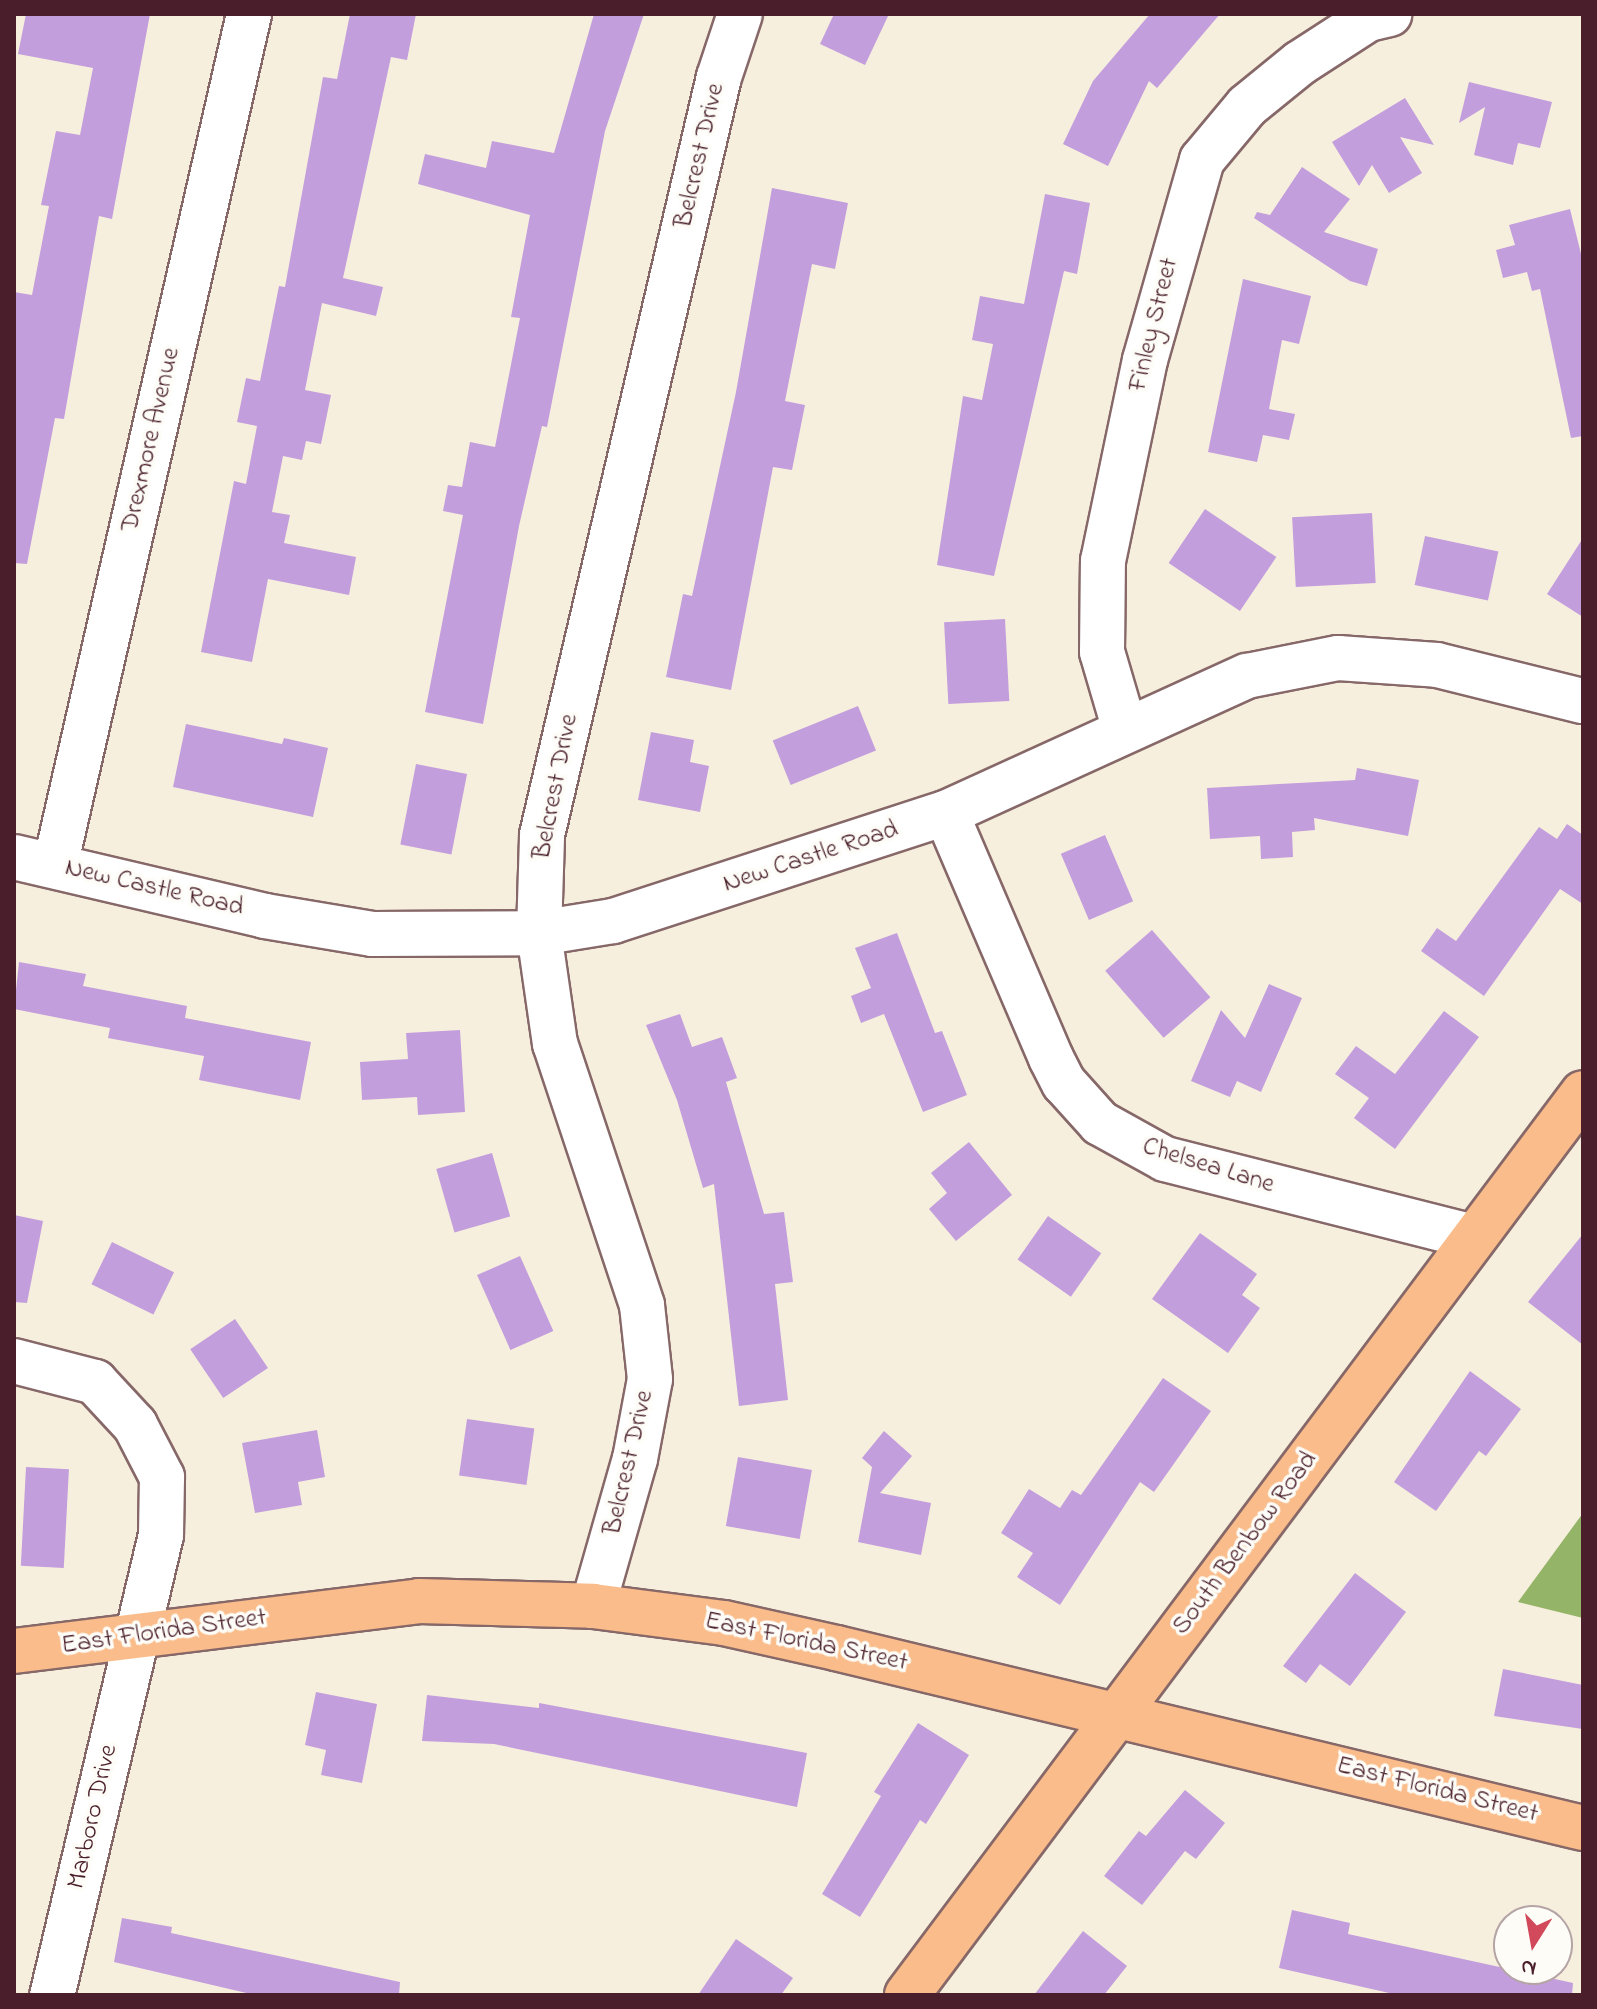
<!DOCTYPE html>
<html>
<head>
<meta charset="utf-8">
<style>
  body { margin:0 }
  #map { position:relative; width:1597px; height:2009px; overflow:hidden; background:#f7efdd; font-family:"Indie Flower",sans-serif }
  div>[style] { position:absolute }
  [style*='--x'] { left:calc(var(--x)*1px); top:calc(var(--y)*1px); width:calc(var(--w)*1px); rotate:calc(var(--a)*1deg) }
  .forest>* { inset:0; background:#94b467 }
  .building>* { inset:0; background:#c39edd; transform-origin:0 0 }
  .roads { filter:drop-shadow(2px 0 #876869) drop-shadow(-2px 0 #876869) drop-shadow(0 2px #876869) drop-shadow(0 -2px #876869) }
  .minor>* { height:44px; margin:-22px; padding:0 22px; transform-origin:22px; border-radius:22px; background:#fff }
  .major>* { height:44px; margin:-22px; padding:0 22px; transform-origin:22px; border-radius:22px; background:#f9bc8a }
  span { translate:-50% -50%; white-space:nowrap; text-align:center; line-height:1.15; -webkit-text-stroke:7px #fdfcf7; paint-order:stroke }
  .street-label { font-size:26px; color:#4a1f2b }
  .frame { position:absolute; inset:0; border:16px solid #4a1f2b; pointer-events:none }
  .north { position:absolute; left:1493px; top:1905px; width:80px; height:80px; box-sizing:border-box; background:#fdfcf7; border:2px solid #b5a4a5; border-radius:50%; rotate:191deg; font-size:22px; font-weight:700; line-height:32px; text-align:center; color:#4a1f2b }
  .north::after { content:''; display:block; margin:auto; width:28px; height:36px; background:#d1495b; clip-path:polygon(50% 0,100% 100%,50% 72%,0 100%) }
</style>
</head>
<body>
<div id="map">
  <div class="forest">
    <i style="clip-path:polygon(1583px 1513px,1583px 1618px,1518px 1602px)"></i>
  </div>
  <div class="building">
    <i style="clip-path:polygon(26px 14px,150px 14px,112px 219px,99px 216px,64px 419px,55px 418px,27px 564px,14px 563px,14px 292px,32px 295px,49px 206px,41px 205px,56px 131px,80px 135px,93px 68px,18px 54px)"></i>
    <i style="clip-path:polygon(350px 14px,416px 14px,407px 60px,391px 57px,343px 278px,383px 287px,376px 316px,322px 303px,305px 390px,331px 395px,321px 444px,306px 441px,302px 460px,283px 456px,272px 512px,290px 515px,284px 543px,356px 557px,349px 595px,268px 579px,252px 662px,201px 652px,234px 481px,246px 484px,257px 426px,237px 422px,246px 378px,260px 381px,279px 286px,285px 287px,323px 77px,337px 79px)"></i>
    <i style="clip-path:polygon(594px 14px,644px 14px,605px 131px,547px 427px,542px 426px,519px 526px,483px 724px,425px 712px,463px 515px,443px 511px,448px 485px,462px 487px,470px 442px,495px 447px,520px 318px,511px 317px,530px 215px,418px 184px,425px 154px,486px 168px,492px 141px,554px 153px)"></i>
    <i style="clip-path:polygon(834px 14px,889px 14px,865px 65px,820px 44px)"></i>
    <i style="clip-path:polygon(1150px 14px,1220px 14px,1157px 88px,1149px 81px,1108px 166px,1063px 144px,1093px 81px)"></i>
    <i style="clip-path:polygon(1469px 82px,1552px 102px,1540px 148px,1518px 143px,1513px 165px,1474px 155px,1485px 107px,1459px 123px)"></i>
    <i style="clip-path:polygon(1405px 98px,1434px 145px,1400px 137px,1422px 173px,1389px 193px,1372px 165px,1359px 186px,1332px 142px)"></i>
    <i style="clip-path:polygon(1302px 167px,1350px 199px,1324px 232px,1378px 249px,1367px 286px,1350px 281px,1254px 218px,1257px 212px,1270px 215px)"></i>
    <i style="clip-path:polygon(772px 188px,848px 203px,835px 269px,812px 264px,785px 401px,805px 405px,792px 470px,773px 467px,731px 690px,666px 677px,683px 594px,692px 596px,736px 392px)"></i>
    <i style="clip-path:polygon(1045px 194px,1090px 203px,1077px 274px,1064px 271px,994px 576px,937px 565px,963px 396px,982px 400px,993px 344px,972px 340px,980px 296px,1024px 304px)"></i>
    <i style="clip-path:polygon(1570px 209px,1583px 262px,1583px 436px,1571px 438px,1540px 289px,1532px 291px,1527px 272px,1503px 278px,1496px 250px,1515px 245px,1509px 225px)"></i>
    <i style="clip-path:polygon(1243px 279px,1311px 296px,1299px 344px,1282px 340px,1269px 409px,1295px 414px,1289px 440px,1263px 435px,1257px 462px,1208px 452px)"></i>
    <i style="left:1205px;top:509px;width:86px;height:65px;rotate:34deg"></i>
    <i style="left:1372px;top:513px;width:70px;height:80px;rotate:87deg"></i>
    <i style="left:1425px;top:536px;width:75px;height:50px;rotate:12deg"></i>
    <i style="clip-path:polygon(1583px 538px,1583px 617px,1547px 594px)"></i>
    <i style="left:1005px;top:619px;width:82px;height:61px;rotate:87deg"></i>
    <i style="left:858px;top:706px;width:48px;height:92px;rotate:68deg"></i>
    <i style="clip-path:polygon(186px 724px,282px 744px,284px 738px,328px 748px,313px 817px,173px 787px)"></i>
    <i style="clip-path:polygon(651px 732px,694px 740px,690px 762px,709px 766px,700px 812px,638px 800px)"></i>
    <i style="left:416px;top:764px;width:52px;height:82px;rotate:11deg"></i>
    <i style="clip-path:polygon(1357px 768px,1419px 780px,1408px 836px,1314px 818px,1315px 830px,1292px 832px,1293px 857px,1261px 859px,1260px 836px,1210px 839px,1207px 788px,1355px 780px)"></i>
    <i style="clip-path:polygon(1567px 824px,1583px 835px,1583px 904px,1560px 889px,1484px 996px,1421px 951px,1437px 928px,1456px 941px,1539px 827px,1557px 839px)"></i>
    <i style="left:1105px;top:835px;width:72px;height:48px;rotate:67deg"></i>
    <i style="left:1152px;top:930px;width:89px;height:62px;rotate:49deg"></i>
    <i style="clip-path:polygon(897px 933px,935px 1033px,942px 1031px,967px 1095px,923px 1112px,884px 1014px,861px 1023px,851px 996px,871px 988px,855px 948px)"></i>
    <i style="clip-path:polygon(19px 962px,86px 974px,83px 986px,187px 1006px,185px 1018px,311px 1042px,300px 1100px,199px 1080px,204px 1056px,108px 1038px,110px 1028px,14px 1009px)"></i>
    <i style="clip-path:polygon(1269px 984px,1302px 998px,1261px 1092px,1237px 1081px,1230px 1097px,1191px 1081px,1221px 1010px,1245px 1038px)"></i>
    <i style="clip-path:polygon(1444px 1011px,1479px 1037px,1395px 1149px,1354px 1118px,1369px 1098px,1335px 1074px,1356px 1046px,1395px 1074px)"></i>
    <i style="clip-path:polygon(680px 1014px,692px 1047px,722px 1037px,737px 1078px,726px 1082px,764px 1214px,784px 1212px,793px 1282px,775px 1284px,788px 1400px,739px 1406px,714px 1184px,703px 1188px,677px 1100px,646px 1025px)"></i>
    <i style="clip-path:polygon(460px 1030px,465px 1112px,418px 1115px,417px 1097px,362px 1100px,360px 1062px,408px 1059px,406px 1033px)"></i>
    <i style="clip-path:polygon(969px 1142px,1012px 1195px,956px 1241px,929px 1209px,947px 1193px,931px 1173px)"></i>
    <i style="left:492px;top:1153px;width:66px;height:58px;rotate:74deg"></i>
    <i style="clip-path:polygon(14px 1215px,43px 1221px,27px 1303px,14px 1302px)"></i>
    <i style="left:1048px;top:1216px;width:65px;height:53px;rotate:35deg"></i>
    <i style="clip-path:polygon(1200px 1233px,1257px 1274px,1242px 1295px,1260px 1308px,1228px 1353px,1152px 1299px)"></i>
    <i style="clip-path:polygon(1583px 1234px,1583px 1345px,1528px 1302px)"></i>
    <i style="left:112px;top:1242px;width:69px;height:47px;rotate:26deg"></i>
    <i style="left:520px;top:1256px;width:82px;height:47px;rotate:66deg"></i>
    <i style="left:235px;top:1319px;width:59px;height:54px;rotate:56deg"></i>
    <i style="clip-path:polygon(1470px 1371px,1521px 1409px,1486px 1456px,1479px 1451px,1436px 1511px,1394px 1482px)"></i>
    <i style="clip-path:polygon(1163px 1378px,1211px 1411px,1154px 1492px,1140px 1482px,1060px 1605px,1017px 1577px,1033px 1553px,1001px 1533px,1029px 1489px,1060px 1508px,1072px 1490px,1081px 1495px)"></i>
    <i style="left:467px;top:1419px;width:68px;height:57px;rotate:8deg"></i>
    <i style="clip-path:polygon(317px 1430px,325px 1477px,298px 1482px,302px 1505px,255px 1513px,242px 1443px)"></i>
    <i style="clip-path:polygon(884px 1431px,912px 1456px,880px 1493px,931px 1503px,921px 1555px,858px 1542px,872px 1467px,862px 1458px)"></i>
    <i style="left:738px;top:1457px;width:75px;height:70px;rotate:10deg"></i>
    <i style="left:26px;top:1467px;width:43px;height:99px;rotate:3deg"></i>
    <i style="clip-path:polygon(1355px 1573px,1406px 1612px,1350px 1686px,1320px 1664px,1306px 1683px,1283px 1666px)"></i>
    <i style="clip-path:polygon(1503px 1669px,1583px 1685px,1583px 1729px,1494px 1716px)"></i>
    <i style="clip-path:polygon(316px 1692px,377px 1704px,362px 1783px,321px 1775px,326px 1750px,305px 1745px)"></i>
    <i style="clip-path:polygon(427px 1695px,539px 1708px,539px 1703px,807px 1753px,797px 1807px,494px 1744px,422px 1741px)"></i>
    <i style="clip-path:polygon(918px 1723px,969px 1755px,926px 1824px,920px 1820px,860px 1917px,822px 1894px,881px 1796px,874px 1792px)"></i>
    <i style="clip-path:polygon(1185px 1790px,1225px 1823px,1196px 1859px,1185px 1851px,1142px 1905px,1104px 1876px,1139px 1831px,1146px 1836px)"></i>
    <i style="clip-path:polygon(1292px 1910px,1350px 1923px,1348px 1934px,1573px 1983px,1572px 1995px,1398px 1995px,1279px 1968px)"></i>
    <i style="clip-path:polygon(122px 1918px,172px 1927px,171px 1933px,400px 1982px,399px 1995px,255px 1995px,114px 1962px)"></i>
    <i style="clip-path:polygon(1083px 1931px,1127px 1966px,1104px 1995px,1034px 1995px)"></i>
    <i style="clip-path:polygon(736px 1939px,793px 1978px,781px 1995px,698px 1995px)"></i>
  </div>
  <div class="roads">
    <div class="minor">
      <i style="--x:1125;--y:730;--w:81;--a:-106.4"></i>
      <i style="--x:1102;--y:652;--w:91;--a:-89.4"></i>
      <i style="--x:1103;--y:561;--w:205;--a:-78.2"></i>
      <i style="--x:1145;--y:360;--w:208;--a:-74.1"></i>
      <i style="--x:1202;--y:160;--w:70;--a:-50.2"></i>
      <i style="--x:1247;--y:106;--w:68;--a:-39.1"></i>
      <i style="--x:1300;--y:63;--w:81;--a:-32.9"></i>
      <i style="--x:1368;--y:19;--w:22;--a:-13"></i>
      <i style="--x:946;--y:813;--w:267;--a:66.8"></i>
      <i style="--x:1051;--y:1058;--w:28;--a:63"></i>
      <i style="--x:1064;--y:1083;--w:54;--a:48"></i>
      <i style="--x:1100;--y:1123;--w:74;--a:29"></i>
      <i style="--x:1165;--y:1159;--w:318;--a:14.2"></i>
      <i style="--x:14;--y:857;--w:258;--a:13.2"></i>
      <i style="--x:265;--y:916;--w:109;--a:9.5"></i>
      <i style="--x:372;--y:934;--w:167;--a:-0.3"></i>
      <i style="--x:539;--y:933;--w:75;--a:-9.2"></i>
      <i style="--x:613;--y:921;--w:350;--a:-18"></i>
      <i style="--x:946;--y:813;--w:331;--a:-24.5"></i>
      <i style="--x:1247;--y:676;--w:93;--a:-11.2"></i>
      <i style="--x:1338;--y:658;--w:99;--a:4"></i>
      <i style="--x:1437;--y:665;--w:150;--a:13.9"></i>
      <i style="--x:55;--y:866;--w:874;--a:-77.17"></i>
      <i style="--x:14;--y:1361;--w:84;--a:14.5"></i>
      <i style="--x:95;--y:1382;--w:59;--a:47.1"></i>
      <i style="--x:135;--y:1425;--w:59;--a:62.6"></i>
      <i style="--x:162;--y:1477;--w:58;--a:91"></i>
      <i style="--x:161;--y:1535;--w:473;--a:103.3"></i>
      <i style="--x:593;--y:1606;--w:153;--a:-74.1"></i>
      <i style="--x:635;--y:1459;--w:81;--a:-79.4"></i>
      <i style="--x:650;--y:1379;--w:74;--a:-96.2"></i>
      <i style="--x:642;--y:1305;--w:275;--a:-108.4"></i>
      <i style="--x:555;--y:1044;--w:112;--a:-98.2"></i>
      <i style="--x:539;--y:933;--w:98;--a:-88.2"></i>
      <i style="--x:542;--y:835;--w:778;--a:-76.86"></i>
      <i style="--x:719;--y:77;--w:66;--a:-71.6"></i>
    </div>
    <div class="major">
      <i style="--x:14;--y:1651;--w:408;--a:-7"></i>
      <i style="--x:419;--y:1601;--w:174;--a:1.6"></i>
      <i style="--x:593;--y:1606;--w:132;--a:7.4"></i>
      <i style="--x:724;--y:1623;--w:115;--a:12.6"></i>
      <i style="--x:836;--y:1648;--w:768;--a:13.55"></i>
      <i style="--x:907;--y:1995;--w:1127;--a:-53.15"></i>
    </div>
  </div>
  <div class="street-label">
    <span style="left:701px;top:156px;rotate:-77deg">Belcrest Drive</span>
    <span style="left:1155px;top:325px;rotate:-76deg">Finley Street</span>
    <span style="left:152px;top:440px;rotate:-77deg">Drexmore Avenue</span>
    <span style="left:557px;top:787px;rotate:-79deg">Belcrest Drive</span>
    <span style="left:811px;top:858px;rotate:-18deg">New Castle Road</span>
    <span style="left:154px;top:889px;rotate:13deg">New Castle Road</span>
    <span style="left:1208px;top:1167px;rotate:17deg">Chelsea Lane</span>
    <span style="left:630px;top:1463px;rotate:-77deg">Belcrest Drive</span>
    <span style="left:1246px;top:1544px;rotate:-53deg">South Benbow Road</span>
    <span style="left:164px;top:1633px;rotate:-8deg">East Florida Street</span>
    <span style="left:806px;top:1643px;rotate:12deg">East Florida Street</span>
    <span style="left:1437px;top:1791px;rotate:14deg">East Florida Street</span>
    <span style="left:94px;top:1817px;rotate:-77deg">Marboro Drive</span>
  </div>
  <div class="frame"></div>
  <div class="north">N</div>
</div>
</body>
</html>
